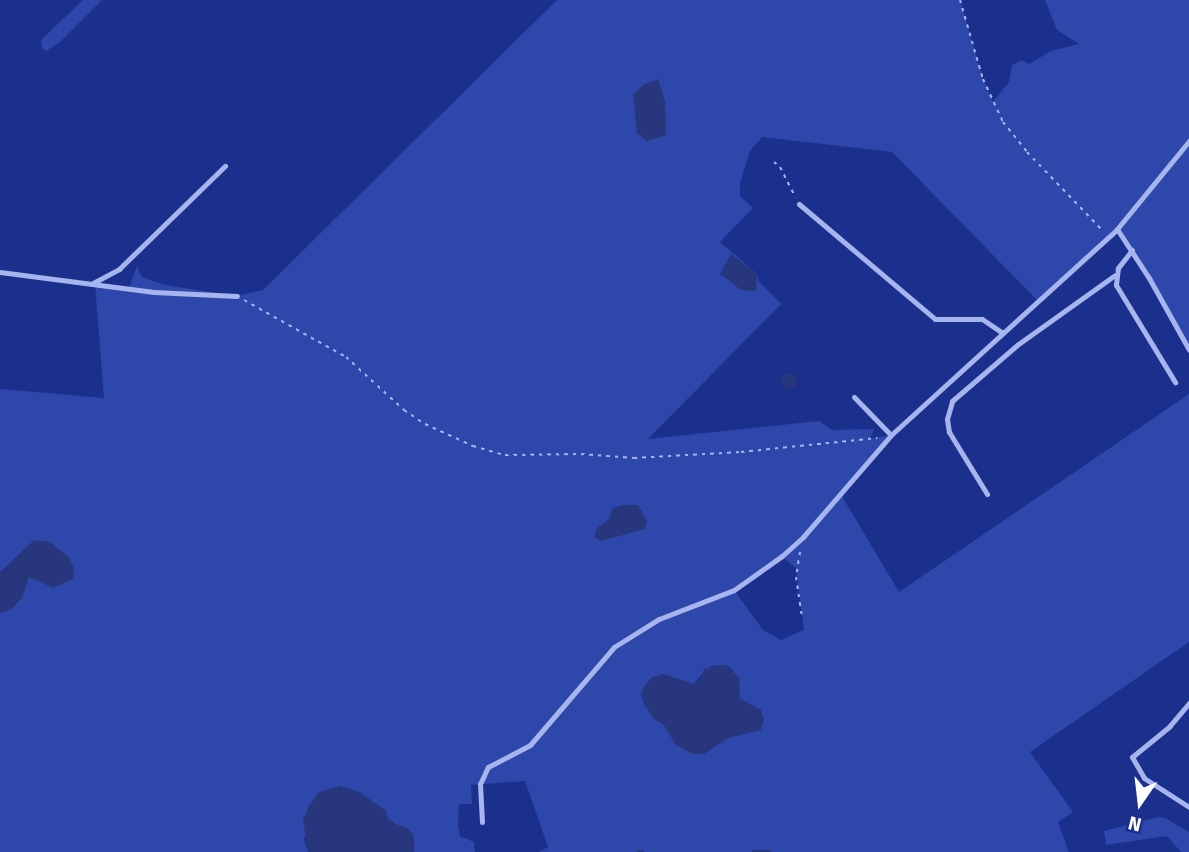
<!DOCTYPE html>
<html>
<head>
<meta charset="utf-8">
<style>
  body { margin:0 }
  #map { position:relative; width:1189px; height:852px; overflow:hidden; background:#1b308c; font-family:"Fira Sans",sans-serif }
  div>[style] { position:absolute }
  [style*='--x'] { left:calc(var(--x)*1px); top:calc(var(--y)*1px); width:calc(var(--w)*1px); rotate:calc(var(--a)*1deg) }
  .green>* { inset:0; background:#2e47aa }
  .water>* { inset:0; background:#28377d }
  .round { border-radius:50% }
  .stream>* { height:3.5px; margin:-1.75px; padding:0 1.75px; transform-origin:1.75px; border-radius:1.75px; background:#28377d }
  .path>* { height:2px; margin-top:-1px; transform-origin:0; background:repeating-linear-gradient(90deg,#a6b5ed 0 3.5px,transparent 0 8.5px) }
  .lane>* { height:5px; margin:-2.5px; padding:0 2.5px; transform-origin:2.5px; border-radius:2.5px; background:#a6b5ed }
  span { translate:-50% -50%; white-space:nowrap; text-align:center; line-height:1.15; -webkit-text-stroke:6px #1b308c; paint-order:stroke }
  .north { position:absolute; left:1105px; top:768px; width:70px; height:70px; -webkit-text-stroke:5px #1b308c; paint-order:stroke; rotate:194deg; font-size:19px; font-weight:700; line-height:28px; text-align:center; color:#fff }
  .north::after { content:''; display:block; margin:auto; width:24px; height:32px; background:#fff; clip-path:polygon(50% 0,100% 100%,50% 72%,0 100%) }
</style>
</head>
<body>
<div id="map">
  <div class="green">
    <i style="clip-path:polygon(83px 0,102px 0,60px 42px,46px 51px,42px 48px,41px 40px)"></i>
    <i style="clip-path:polygon(evenodd,557px 0,960px 0,983px 79px,993px 102px,1009px 82px,1012px 65px,1021px 60px,1029px 64px,1051px 51px,1079px 44px,1057px 30px,1045px 0,1189px 0,1189px 350px,1117px 229px,1037px 300px,892px 152px,762px 137px,750px 151px,740px 183px,740px 196px,753px 208px,720px 242px,757px 274px,759px 282px,781px 304px,648px 439px,819px 421px,832px 430px,874px 429px,870px 439px,891px 435px,840px 493px,899px 592px,1189px 394px,1189px 642px,1030px 752px,1073px 812px,1058px 822px,1069px 852px,539px 852px,548px 847px,525px 781px,471px 785px,472px 804px,459px 804px,458px 825px,460px 836px,474px 842px,475px 852px,414px 852px,407px 828px,395px 824px,388px 819px,386px 811px,359px 792px,340px 786px,304px 839px,308px 852px,0 852px,0 389px,104px 398px,95px 284px,129px 288px,137px 266px,142px 277px,165px 285px,237px 296px,263px 290px,557px 0,782px 556px,796px 568px,804px 630px,781px 640px,763px 630px,734px 590px,782px 556px,557px 0,725px 665px,732px 669px,740px 699px,754px 706px,753px 732px,676px 745px,664px 725px,663px 674px,693px 684px,711px 666px,725px 665px)"></i>
    <i style="clip-path:polygon(1158px 817px,1165px 818px,1189px 832px,1189px 852px,1181px 852px,1167px 836px,1106px 845px,1104px 831px)"></i>
  </div>
  <div class="water">
    <i style="clip-path:polygon(658px 79px,665px 101px,666px 135px,647px 141px,637px 133px,633px 95px,643px 85px)"></i>
    <i style="clip-path:polygon(731px 254px,757px 274px,756px 291px,741px 290px,720px 274px)"></i>
    <i class="round" style="left:781px;top:373px;width:16px;height:16px"></i>
    <i style="clip-path:polygon(625px 505px,638px 505px,647px 521px,645px 529px,601px 541px,594px 537px,597px 528px,610px 518px,612px 508px)"></i>
    <i style="clip-path:polygon(34px 540px,50px 542px,69px 557px,74px 569px,73px 579px,53px 588px,29px 577px,22px 598px,11px 609px,0 613px,0 572px)"></i>
    <i style="clip-path:polygon(725px 665px,739px 677px,740px 699px,761px 710px,764px 719px,761px 730px,728px 738px,704px 754px,693px 754px,676px 745px,664px 725px,654px 719px,644px 704px,641px 696px,644px 686px,652px 677px,663px 674px,693px 684px,701px 679px,704px 669px)"></i>
    <i style="clip-path:polygon(340px 786px,359px 792px,386px 811px,388px 819px,395px 824px,407px 828px,414px 835px,414px 852px,308px 852px,303px 820px,310px 804px,319px 792px)"></i>
  </div>
  <div class="stream">
    <i style="--x:639;--y:852;--w:3;--a:0"></i>
    <i style="--x:754;--y:852;--w:15;--a:0"></i>
  </div>
  <div class="path">
    <i style="--x:960;--y:0;--w:82;--a:73.8"></i>
    <i style="--x:983;--y:79;--w:47;--a:65.1"></i>
    <i style="--x:1003;--y:122;--w:38;--a:51"></i>
    <i style="--x:1027;--y:152;--w:110;--a:46.1"></i>
    <i style="--x:774;--y:162;--w:8;--a:40"></i>
    <i style="--x:780;--y:167;--w:34;--a:63"></i>
    <i style="--x:244;--y:300;--w:117;--a:29.2"></i>
    <i style="--x:346;--y:357;--w:79;--a:42.4"></i>
    <i style="--x:404;--y:410;--w:25;--a:34"></i>
    <i style="--x:425;--y:424;--w:53;--a:24.6"></i>
    <i style="--x:473;--y:446;--w:33;--a:16"></i>
    <i style="--x:505;--y:455;--w:76;--a:-0.8"></i>
    <i style="--x:581;--y:454;--w:53;--a:4.3"></i>
    <i style="--x:634;--y:458;--w:107;--a:-3.2"></i>
    <i style="--x:741;--y:452;--w:137;--a:-5.9"></i>
    <i style="--x:800;--y:552;--w:25;--a:99"></i>
    <i style="--x:796;--y:577;--w:40;--a:81.5"></i>
  </div>
  <div class="lane">
    <i style="--x:799;--y:204;--w:178;--a:40.2"></i>
    <i style="--x:935;--y:319;--w:47;--a:0"></i>
    <i style="--x:982;--y:319;--w:23;--a:34"></i>
    <i style="--x:1117;--y:229;--w:114;--a:-50.7"></i>
    <i style="--x:1132;--y:250;--w:23;--a:128"></i>
    <i style="--x:1118;--y:268;--w:17;--a:97"></i>
    <i style="--x:1116;--y:285;--w:114;--a:58.7"></i>
    <i style="--x:0;--y:272;--w:155;--a:7.4"></i>
    <i style="--x:154;--y:292;--w:83;--a:2.8"></i>
    <i style="--x:93;--y:283;--w:30;--a:-28"></i>
    <i style="--x:119;--y:269;--w:148;--a:-44.2"></i>
    <i style="--x:854;--y:397;--w:53;--a:45.8"></i>
    <i style="--x:987;--y:494;--w:73;--a:-121.5"></i>
    <i style="--x:949;--y:432;--w:13;--a:-99"></i>
    <i style="--x:947;--y:419;--w:19;--a:-74"></i>
    <i style="--x:952;--y:401;--w:86;--a:-40.7"></i>
    <i style="--x:1017;--y:345;--w:120;--a:-35.5"></i>
    <i style="--x:1189;--y:703;--w:30;--a:130"></i>
    <i style="--x:1170;--y:726;--w:49;--a:140.8"></i>
    <i style="--x:1132;--y:757;--w:24;--a:60"></i>
    <i style="--x:1144;--y:778;--w:54;--a:32.8"></i>
    <i style="--x:482;--y:822;--w:38;--a:-93"></i>
    <i style="--x:480;--y:784;--w:19;--a:-65"></i>
    <i style="--x:488;--y:767;--w:47;--a:-27.6"></i>
    <i style="--x:530;--y:745;--w:129;--a:-49.4"></i>
    <i style="--x:614;--y:647;--w:53;--a:-31.9"></i>
    <i style="--x:659;--y:619;--w:80;--a:-21.1"></i>
    <i style="--x:734;--y:590;--w:59;--a:-35.3"></i>
    <i style="--x:782;--y:556;--w:28;--a:-42"></i>
    <i style="--x:803;--y:537;--w:135;--a:-49.2"></i>
    <i style="--x:891;--y:435;--w:306;--a:-42.3"></i>
    <i style="--x:1117;--y:229;--w:59;--a:56.9"></i>
    <i style="--x:1149;--y:278;--w:82;--a:60.9"></i>
  </div>
  <div class="north">N</div>
</div>
</body>
</html>
